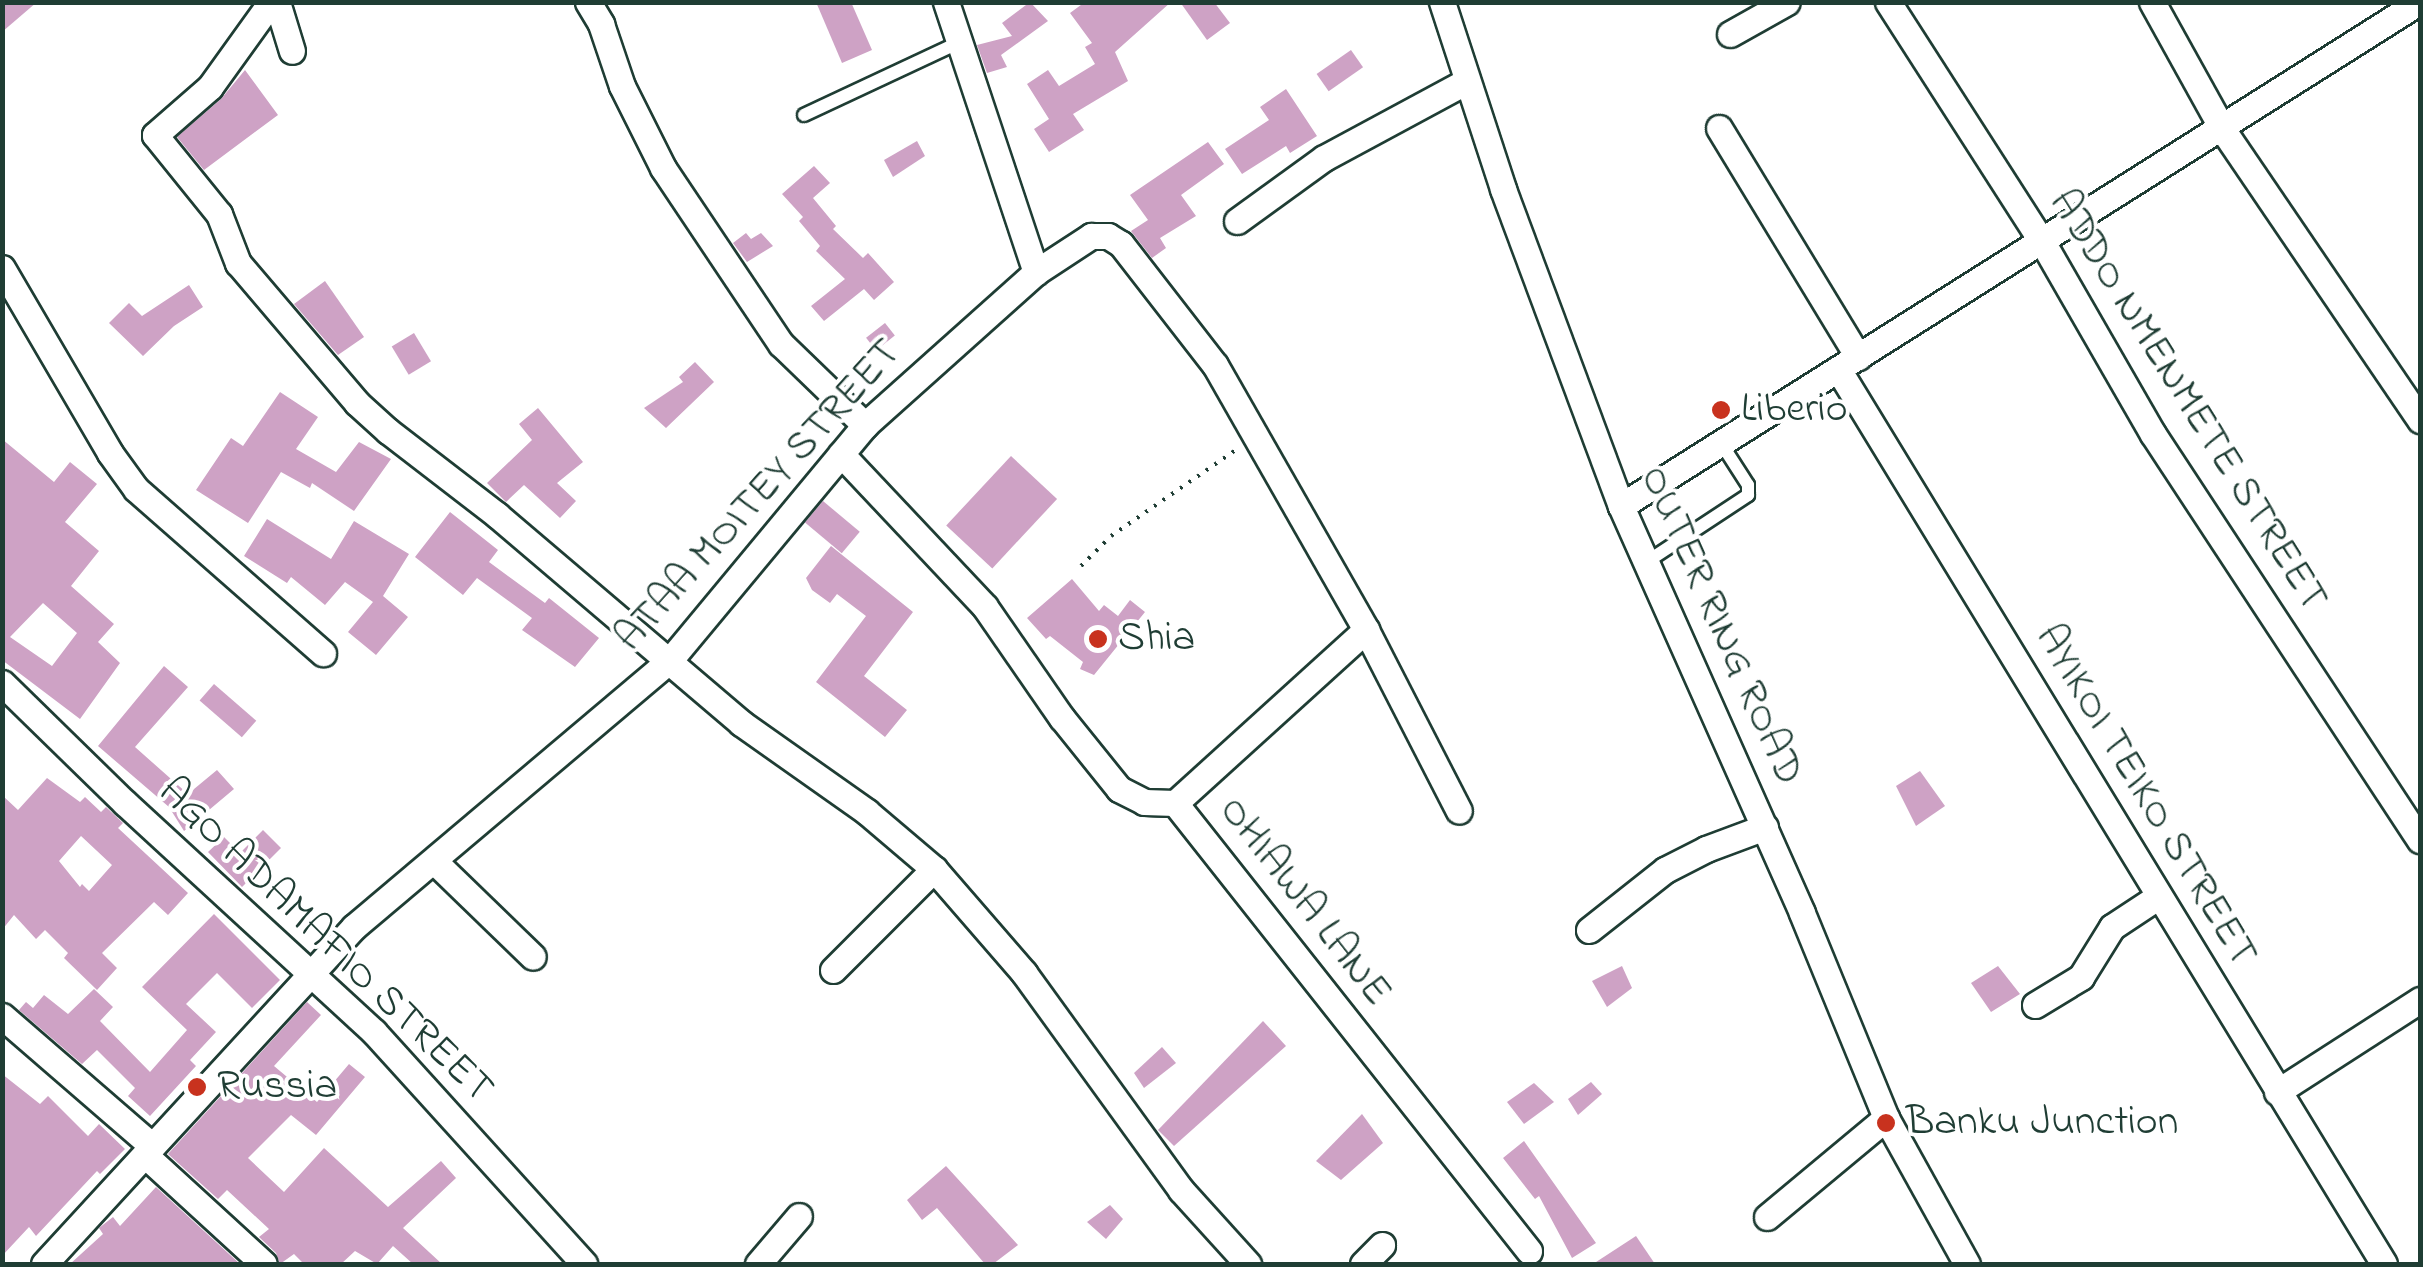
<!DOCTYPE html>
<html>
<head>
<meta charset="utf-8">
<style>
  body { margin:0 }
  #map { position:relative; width:2423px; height:1267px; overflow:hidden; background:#fff; font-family:"Indie Flower",sans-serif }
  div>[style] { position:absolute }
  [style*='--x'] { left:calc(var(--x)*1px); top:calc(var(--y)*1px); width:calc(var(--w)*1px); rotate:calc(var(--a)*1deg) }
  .building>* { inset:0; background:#cea2c5; transform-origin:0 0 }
  .path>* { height:4px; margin-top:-2px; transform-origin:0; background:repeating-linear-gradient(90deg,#1f3d34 0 2.5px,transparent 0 10.5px) }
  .roads { filter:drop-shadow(2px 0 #1f3d34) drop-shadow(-2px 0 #1f3d34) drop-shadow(0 2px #1f3d34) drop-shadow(0 -2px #1f3d34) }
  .service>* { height:12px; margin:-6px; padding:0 6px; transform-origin:6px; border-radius:6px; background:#fff }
  .minor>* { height:25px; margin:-12.5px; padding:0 12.5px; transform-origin:12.5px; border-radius:12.5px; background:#fff }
  .dots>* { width:28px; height:28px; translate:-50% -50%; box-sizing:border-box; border:5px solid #fff; border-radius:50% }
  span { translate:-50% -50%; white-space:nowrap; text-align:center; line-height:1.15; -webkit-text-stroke:8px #fff; paint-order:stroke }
  .street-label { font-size:42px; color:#1f3d34 }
  .poi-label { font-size:42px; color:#1f3d34 }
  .left { translate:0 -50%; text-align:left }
  .frame { position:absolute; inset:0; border:5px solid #1f3d34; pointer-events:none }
</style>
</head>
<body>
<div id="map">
  <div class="building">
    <i style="clip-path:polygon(2px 2px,37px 2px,2px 32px)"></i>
    <i style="clip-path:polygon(816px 2px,851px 2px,872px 50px,842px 63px)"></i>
    <i style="clip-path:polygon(1030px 2px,1048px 21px,1001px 55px,1007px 67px,987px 73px,977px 45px,1012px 36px,1002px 23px)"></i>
    <i style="clip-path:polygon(1085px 2px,1171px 2px,1115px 52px,1128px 81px,1073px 114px,1084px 130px,1049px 152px,1034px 129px,1049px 119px,1027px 84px,1048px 70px,1059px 86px,1095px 64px,1085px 47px,1092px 43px,1070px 13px)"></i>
    <i style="clip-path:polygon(1180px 2px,1214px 2px,1230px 23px,1207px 40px)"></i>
    <i style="left:1351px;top:50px;width:21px;height:42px;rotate:55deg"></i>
    <i style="clip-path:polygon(245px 70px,278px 115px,204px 170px,177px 137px,221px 99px)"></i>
    <i style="clip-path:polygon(1286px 89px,1317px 136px,1290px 153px,1286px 146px,1242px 174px,1225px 149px,1269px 120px,1260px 107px)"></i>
    <i style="clip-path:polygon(917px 141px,925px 156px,893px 177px,884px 160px)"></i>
    <i style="clip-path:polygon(1208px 142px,1224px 164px,1181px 195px,1196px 216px,1160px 238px,1166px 248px,1152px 258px,1131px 231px,1148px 220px,1130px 195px)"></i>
    <i style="clip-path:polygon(814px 166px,830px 183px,813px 198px,836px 226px,833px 229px,863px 258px,868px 253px,894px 282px,874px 300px,864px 289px,824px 321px,811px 306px,845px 279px,816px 251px,820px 246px,799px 221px,803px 217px,782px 194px)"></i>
    <i style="clip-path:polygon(746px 233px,751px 239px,761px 233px,773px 246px,747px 262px,733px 243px)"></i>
    <i style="clip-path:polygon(325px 281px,364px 337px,338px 355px,294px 304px)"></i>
    <i style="clip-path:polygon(189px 285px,203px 307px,174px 326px,143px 356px,109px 323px,129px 303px,142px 316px)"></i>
    <i style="left:885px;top:323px;width:16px;height:24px;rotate:52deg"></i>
    <i style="left:414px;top:333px;width:33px;height:26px;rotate:59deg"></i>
    <i style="clip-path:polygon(695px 362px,714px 382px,666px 428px,644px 408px,683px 382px,679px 377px)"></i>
    <i style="clip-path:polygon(280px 392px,318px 417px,296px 449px,336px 472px,359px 442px,391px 459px,354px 511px,312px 483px,310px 488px,281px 472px,248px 523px,196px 490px,231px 438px,243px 446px)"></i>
    <i style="clip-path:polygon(538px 408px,583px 462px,557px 483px,576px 501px,560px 518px,524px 485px,506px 502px,487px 483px,532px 440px,519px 424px)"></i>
    <i style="clip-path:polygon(evenodd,2px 439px,54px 482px,70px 462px,97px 484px,65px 522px,99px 551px,71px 586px,114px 624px,98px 642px,120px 663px,80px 719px,2px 660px,2px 439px,43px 603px,77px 633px,52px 666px,10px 637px,43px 603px)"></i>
    <i style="left:1011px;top:456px;width:63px;height:95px;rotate:43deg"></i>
    <i style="left:823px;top:501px;width:48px;height:28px;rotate:40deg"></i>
    <i style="clip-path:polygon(450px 512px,498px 550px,489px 562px,545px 603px,549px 598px,599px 638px,575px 667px,522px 630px,532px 618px,477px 578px,463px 595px,415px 557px)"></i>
    <i style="clip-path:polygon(267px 519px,331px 559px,354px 521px,409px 554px,383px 596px,408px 617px,376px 655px,348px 632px,373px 602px,345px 582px,325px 605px,291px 577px,287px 583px,244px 556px)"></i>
    <i style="clip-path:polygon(831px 546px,913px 612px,864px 676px,907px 710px,885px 737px,816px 682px,866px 616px,837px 594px,830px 603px,812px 590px,806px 578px)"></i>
    <i style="clip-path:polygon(1072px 579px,1099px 611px,1104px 605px,1118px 616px,1130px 600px,1145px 612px,1094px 675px,1080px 669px,1083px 662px,1050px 636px,1046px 639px,1027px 618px)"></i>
    <i style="clip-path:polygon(164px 666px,188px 687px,135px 747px,188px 794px,217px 770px,234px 789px,184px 831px,169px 807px,98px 746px)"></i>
    <i style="left:214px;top:684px;width:56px;height:22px;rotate:41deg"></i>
    <i style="clip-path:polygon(1920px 771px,1945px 806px,1916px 826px,1896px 786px)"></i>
    <i style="clip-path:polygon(evenodd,47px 778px,80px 802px,85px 797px,101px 812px,106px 807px,123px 823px,118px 828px,188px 893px,168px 915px,154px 902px,102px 953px,117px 968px,97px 990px,64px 958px,68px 953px,45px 930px,36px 939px,14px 915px,2px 930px,2px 795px,18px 810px,47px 778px,81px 836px,112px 865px,89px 891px,82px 884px,80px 887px,59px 861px,81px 836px)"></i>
    <i style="clip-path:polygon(263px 830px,281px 848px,242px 887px,208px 852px,224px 837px,240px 853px)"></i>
    <i style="clip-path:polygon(214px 914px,280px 980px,252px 1008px,217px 973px,186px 1004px,216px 1032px,190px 1060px,196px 1066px,150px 1116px,128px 1096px,135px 1088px,97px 1050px,82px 1064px,19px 1010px,26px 1002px,33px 1008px,44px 995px,68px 1014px,94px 989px,113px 1007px,100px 1021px,150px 1072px,187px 1030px,142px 987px)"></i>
    <i style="clip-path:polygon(1622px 966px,1632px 988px,1607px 1007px,1592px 981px)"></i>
    <i style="clip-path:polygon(1998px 966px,2020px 994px,1991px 1012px,1971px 983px)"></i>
    <i style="clip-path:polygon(307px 1002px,321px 1015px,274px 1066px,317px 1102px,349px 1064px,365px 1077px,316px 1135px,291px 1115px,248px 1158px,284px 1192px,324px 1148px,388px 1207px,441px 1161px,456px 1178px,403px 1228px,442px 1264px,413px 1264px,393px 1246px,377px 1264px,355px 1251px,341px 1264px,304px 1264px,294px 1254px,280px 1264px,276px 1253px,259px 1237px,269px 1229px,227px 1190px,218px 1199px,168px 1154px)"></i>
    <i style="clip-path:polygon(1263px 1021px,1286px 1046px,1174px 1146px,1158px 1130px)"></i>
    <i style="clip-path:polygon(1162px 1047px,1176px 1063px,1144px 1088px,1134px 1073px)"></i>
    <i style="clip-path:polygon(2px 1074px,40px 1104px,48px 1096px,88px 1136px,99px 1124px,125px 1149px,100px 1174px,97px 1171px,36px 1236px,29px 1227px,2px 1256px)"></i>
    <i style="clip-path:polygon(1591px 1082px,1602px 1094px,1578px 1115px,1568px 1099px)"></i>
    <i style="clip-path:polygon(1534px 1083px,1554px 1102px,1524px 1124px,1507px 1102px)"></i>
    <i style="clip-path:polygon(1362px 1114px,1383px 1143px,1341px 1180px,1316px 1161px)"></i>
    <i style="clip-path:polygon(1524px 1141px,1596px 1243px,1572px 1258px,1539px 1196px,1535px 1199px,1503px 1158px)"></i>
    <i style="clip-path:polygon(946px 1166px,1018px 1245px,993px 1264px,985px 1264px,937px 1208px,922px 1220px,907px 1200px)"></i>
    <i style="clip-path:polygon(156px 1187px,240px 1264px,70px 1264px,103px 1234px,99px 1228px,113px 1217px,120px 1226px)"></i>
    <i style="clip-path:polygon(1110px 1205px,1123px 1219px,1106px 1239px,1087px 1222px)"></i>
    <i style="clip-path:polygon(1636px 1236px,1655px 1264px,1593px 1264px)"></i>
  </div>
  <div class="path">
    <i style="--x:1081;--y:566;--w:42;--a:-45"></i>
    <i style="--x:1111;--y:536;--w:153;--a:-34.6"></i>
  </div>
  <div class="roads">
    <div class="service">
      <i style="--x:804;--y:115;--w:172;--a:-25.1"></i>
      <i style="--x:1648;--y:561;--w:120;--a:-33.4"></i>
      <i style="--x:1748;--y:495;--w:10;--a:-90"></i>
      <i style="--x:1748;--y:485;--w:50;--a:-122.7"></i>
    </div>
    <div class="minor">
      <i style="--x:271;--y:2;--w:105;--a:125.7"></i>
      <i style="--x:210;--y:87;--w:73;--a:138.9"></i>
      <i style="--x:155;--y:135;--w:102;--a:51"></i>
      <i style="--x:219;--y:214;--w:53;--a:68.8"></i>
      <i style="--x:238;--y:263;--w:184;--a:49.6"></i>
      <i style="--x:357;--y:403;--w:42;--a:42.1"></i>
      <i style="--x:388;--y:431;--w:138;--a:37.6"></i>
      <i style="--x:497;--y:515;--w:321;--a:40.4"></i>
      <i style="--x:741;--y:723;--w:154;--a:35.2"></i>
      <i style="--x:867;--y:812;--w:88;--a:40.4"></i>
      <i style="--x:934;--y:869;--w:138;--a:49.1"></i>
      <i style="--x:1024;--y:973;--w:268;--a:54.1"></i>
      <i style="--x:1181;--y:1190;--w:100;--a:47.8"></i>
      <i style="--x:277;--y:2;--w:51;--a:73"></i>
      <i style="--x:588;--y:2;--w:26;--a:59"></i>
      <i style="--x:601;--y:24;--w:65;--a:71.3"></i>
      <i style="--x:622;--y:86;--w:92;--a:63.4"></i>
      <i style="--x:663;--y:168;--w:212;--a:56.2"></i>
      <i style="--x:781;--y:344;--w:117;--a:44"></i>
      <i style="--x:946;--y:2;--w:285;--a:71.6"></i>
      <i style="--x:1442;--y:2;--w:197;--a:71.9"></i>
      <i style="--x:1503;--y:189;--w:338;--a:69.6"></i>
      <i style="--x:1621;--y:506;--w:445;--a:66"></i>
      <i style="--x:1802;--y:913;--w:222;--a:67.7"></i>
      <i style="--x:1886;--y:1118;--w:167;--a:61"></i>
      <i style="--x:1888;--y:2;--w:287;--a:57.3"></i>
      <i style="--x:2043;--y:243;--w:220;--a:60.1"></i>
      <i style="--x:2153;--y:434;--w:486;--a:56.7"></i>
      <i style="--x:2152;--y:2;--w:146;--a:61"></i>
      <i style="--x:2223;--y:130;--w:351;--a:55.8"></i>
      <i style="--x:1730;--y:34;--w:65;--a:-29.3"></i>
      <i style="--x:1719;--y:128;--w:268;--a:58.7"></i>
      <i style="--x:1237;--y:221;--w:107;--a:-35.9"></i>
      <i style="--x:1324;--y:158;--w:162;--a:-28.3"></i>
      <i style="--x:2;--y:268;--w:214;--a:59.7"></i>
      <i style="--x:110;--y:453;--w:44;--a:54.2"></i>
      <i style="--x:136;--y:489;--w:249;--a:41.3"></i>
      <i style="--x:1838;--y:369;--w:1048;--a:58.61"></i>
      <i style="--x:841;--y:454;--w:210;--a:46.7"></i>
      <i style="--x:985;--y:607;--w:135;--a:55.3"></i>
      <i style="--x:1062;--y:718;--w:91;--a:51.2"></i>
      <i style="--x:1119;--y:789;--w:28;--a:27"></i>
      <i style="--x:1144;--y:802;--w:31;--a:2"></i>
      <i style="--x:1175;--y:803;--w:571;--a:51.68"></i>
      <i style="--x:1621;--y:506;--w:944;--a:-32.28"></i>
      <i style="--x:2;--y:683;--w:172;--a:44.3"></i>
      <i style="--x:125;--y:803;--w:338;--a:42.6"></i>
      <i style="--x:374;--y:1032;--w:313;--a:47.8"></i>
      <i style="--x:1175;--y:803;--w:258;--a:-42.2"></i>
      <i style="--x:435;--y:862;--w:136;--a:44.1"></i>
      <i style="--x:1589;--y:930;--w:97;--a:-38.3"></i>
      <i style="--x:1665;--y:870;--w:46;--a:-27.1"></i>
      <i style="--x:1706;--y:849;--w:63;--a:-20.4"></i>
      <i style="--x:833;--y:970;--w:143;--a:-45"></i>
      <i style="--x:2035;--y:1005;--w:54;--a:-31.3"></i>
      <i style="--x:2081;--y:977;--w:59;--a:-58.2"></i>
      <i style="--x:2112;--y:927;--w:56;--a:-33.4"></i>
      <i style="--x:2;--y:1016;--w:198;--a:40.9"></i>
      <i style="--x:2277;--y:1092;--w:170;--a:-32.8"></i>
      <i style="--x:145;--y:1155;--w:161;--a:42.5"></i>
      <i style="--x:1767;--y:1217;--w:155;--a:-39.8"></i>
      <i style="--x:44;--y:1264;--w:458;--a:-47.4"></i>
      <i style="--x:354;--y:927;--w:414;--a:-40.2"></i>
      <i style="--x:670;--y:660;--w:305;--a:-50.3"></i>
      <i style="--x:865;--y:425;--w:229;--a:-41.8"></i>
      <i style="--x:1036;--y:272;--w:66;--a:-33.2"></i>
      <i style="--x:1091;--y:236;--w:17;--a:0"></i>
      <i style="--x:1108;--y:236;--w:15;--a:32"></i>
      <i style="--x:1121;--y:244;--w:153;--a:52.2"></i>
      <i style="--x:1215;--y:365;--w:305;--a:60.3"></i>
      <i style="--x:1366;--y:630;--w:203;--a:62.8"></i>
      <i style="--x:758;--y:1264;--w:63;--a:-49.5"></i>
      <i style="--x:1363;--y:1264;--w:27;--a:-45"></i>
    </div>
  </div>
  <div class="dots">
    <i style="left:1721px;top:410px;background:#c8321e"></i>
    <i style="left:1098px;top:639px;background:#c8321e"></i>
    <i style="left:197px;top:1087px;background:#c8321e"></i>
    <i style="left:1886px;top:1123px;background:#c8321e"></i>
  </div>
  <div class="street-label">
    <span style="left:2187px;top:401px;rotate:58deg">ADDO NMENMETE STREET</span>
    <span style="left:759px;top:496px;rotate:-48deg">ATAA MOITEY STREET</span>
    <span style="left:1720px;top:626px;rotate:66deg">OUTER RING ROAD</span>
    <span style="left:2145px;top:796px;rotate:59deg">AYIKOI TEIKO STREET</span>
    <span style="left:1304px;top:902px;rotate:52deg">OHIAWA LANE</span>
    <span style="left:325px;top:941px;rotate:44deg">AGO ADAMAFIO STREET</span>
  </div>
  <div class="poi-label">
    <span class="left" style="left:1741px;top:410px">Liberio</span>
    <span class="left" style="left:1118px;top:639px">Shia</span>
    <span class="left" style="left:217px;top:1087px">Russia</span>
    <span class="left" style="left:1906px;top:1123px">Banku Junction</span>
  </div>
  <div class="frame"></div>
</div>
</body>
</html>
